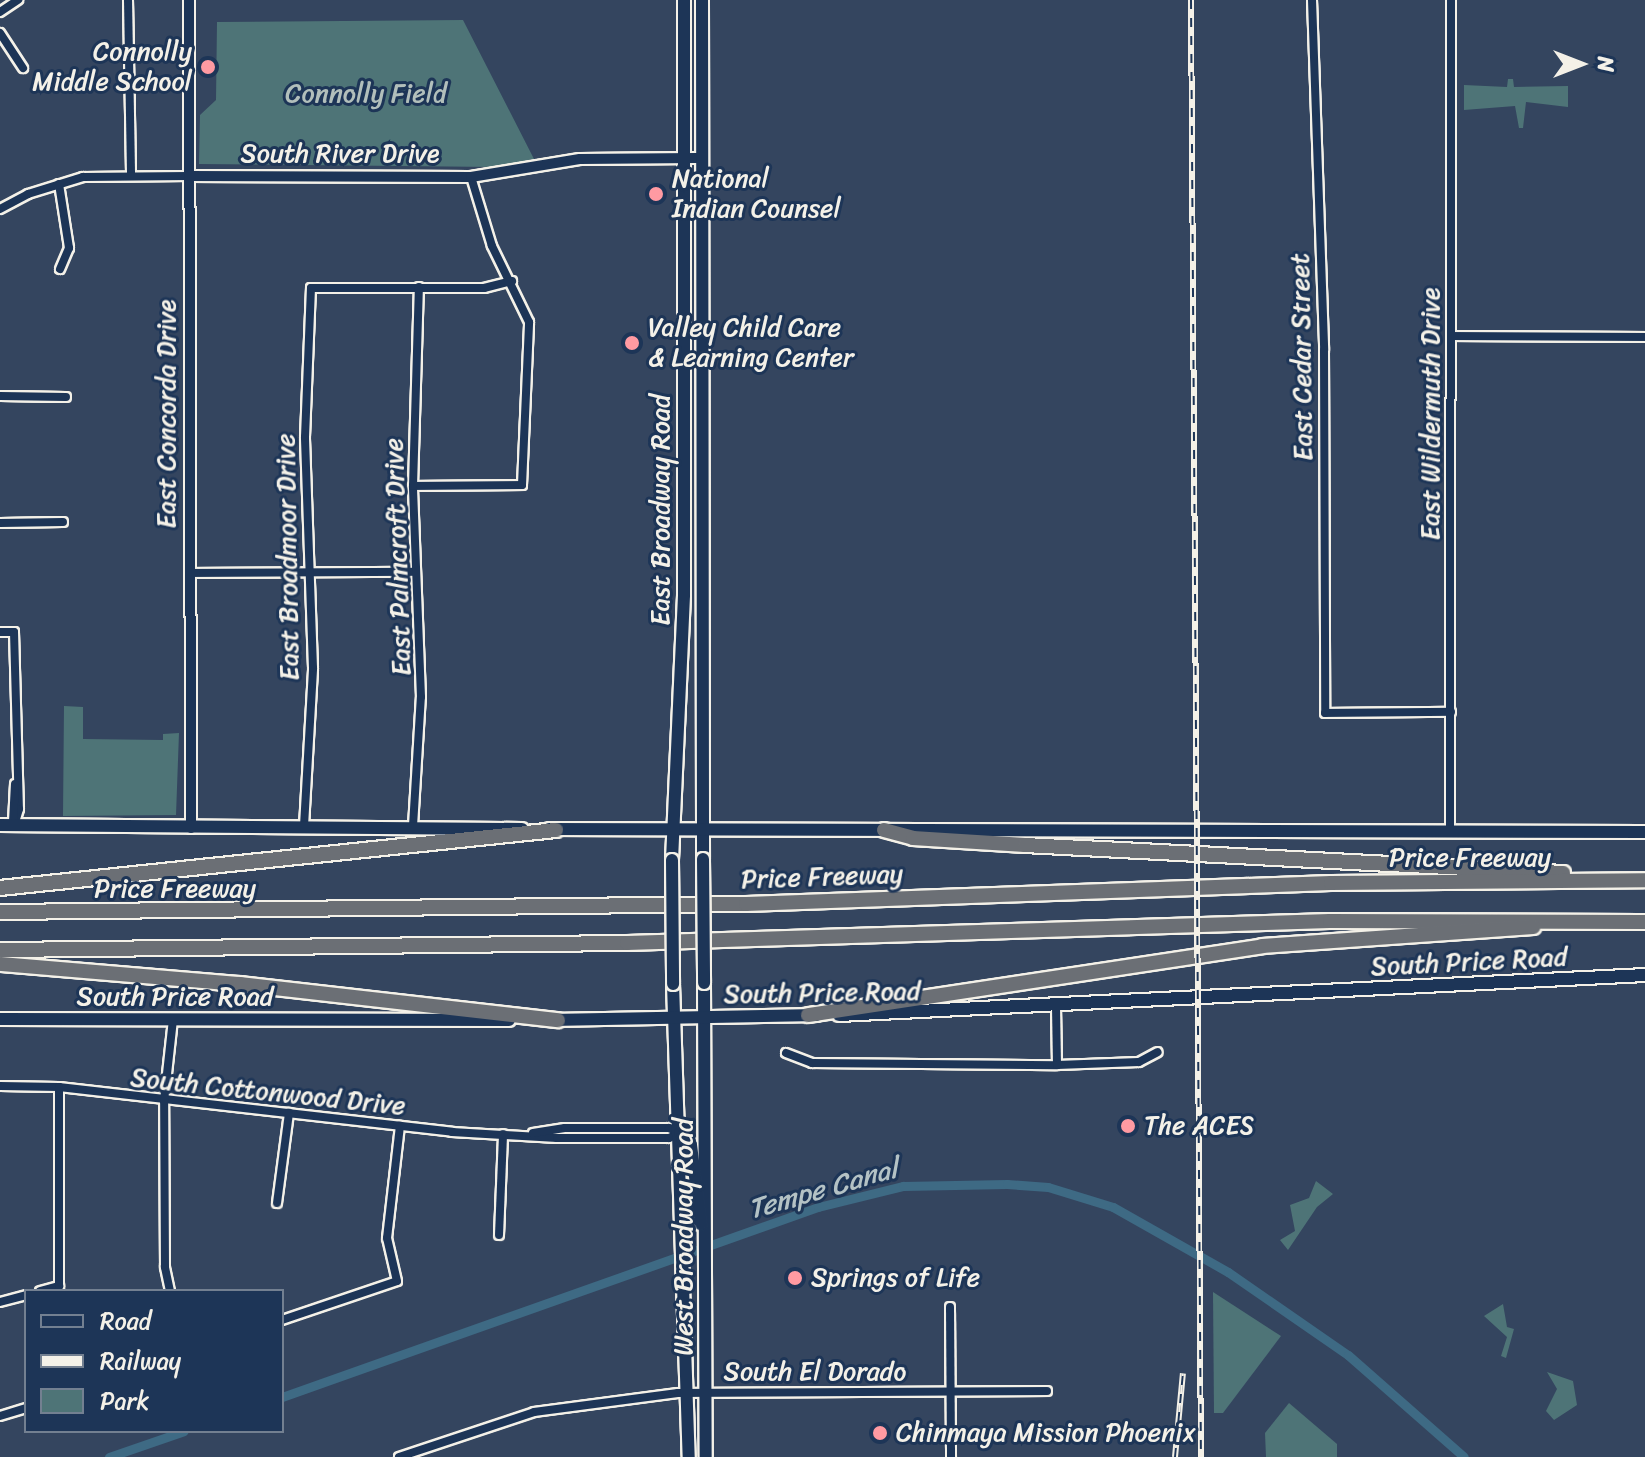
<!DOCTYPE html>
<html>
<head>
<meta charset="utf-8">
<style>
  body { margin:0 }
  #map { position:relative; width:1645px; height:1457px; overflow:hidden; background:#34455f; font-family:Sriracha,sans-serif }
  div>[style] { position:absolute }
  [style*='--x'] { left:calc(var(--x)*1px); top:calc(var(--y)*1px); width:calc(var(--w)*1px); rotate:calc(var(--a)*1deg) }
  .green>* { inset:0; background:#4e7477 }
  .canal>* { height:9px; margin:-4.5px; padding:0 4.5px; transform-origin:4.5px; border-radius:4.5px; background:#3e6a84 }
  .roads { filter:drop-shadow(2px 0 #f4f1e8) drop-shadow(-2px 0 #f4f1e8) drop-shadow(0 2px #f4f1e8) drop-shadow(0 -2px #f4f1e8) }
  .minor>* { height:8px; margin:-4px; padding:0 4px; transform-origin:4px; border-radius:4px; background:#1d3557 }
  .tertiary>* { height:10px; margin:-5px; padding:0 5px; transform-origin:5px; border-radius:5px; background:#1d3557 }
  .secondary>* { height:12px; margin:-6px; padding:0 6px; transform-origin:6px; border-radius:6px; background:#1d3557 }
  .motorway>* { height:14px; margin:-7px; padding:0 7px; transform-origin:7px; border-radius:7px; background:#6b6f75 }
  .rail>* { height:6px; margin-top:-3px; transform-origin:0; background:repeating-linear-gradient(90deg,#1d3557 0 9px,#f4f1e8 0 18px); box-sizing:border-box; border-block:2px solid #f4f1e8 }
  .bridges { filter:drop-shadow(2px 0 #f4f1e8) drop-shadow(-2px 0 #f4f1e8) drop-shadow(0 2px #f4f1e8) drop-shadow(0 -2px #f4f1e8) }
  .secondary-bridge>* { height:12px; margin:-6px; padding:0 6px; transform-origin:6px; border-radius:6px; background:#1d3557 }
  .dots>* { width:22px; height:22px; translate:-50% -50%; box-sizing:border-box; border:4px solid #1d3557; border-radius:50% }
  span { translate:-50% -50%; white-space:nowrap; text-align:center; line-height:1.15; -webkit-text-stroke:6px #1d3557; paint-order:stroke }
  .poi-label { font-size:26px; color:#f4f1e8 }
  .right { translate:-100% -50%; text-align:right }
  .left { translate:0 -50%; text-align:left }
  .park-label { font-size:26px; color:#b2bfbb }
  .street-label { font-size:26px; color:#f4f1e8 }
  .water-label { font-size:28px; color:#b4c2c5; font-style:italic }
  .legend { position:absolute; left:24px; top:1289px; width:260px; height:144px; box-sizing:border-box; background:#1d3557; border:2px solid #738091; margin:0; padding:10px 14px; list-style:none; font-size:24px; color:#f4f1e8 }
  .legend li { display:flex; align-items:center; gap:16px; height:40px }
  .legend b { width:40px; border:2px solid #738091 }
  .north { position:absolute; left:1541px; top:24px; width:80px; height:80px; -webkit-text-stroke:6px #1d3557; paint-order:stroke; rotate:90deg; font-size:22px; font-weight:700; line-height:32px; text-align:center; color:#f4f1e8 }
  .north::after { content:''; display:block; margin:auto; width:28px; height:36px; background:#f4f1e8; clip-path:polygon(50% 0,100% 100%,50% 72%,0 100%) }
</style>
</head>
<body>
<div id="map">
  <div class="green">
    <i style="clip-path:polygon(463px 20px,534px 159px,495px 167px,199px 164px,200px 115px,216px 100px,217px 22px)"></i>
    <i style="clip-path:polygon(1508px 79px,1513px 79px,1514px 87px,1568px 86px,1568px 107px,1526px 102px,1523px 128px,1519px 128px,1515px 106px,1464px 110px,1464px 85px,1507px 87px)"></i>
    <i style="clip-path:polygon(64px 706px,83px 707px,83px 739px,163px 740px,163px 734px,179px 733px,176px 815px,63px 816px)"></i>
    <i style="clip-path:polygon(1316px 1181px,1333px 1194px,1317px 1207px,1288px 1250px,1280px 1240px,1295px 1231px,1290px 1205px,1309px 1198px)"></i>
    <i style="clip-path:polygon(1213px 1292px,1281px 1336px,1223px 1413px,1214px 1413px)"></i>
    <i style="clip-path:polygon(1503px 1304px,1507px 1327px,1514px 1329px,1506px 1358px,1501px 1356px,1507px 1337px,1484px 1316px)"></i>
    <i style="clip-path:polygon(1547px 1372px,1573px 1381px,1577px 1405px,1554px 1420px,1546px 1411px,1557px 1389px)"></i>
    <i style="clip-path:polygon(1289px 1403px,1337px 1444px,1337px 1457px,1266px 1457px,1265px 1433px)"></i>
  </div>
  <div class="canal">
    <i style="--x:282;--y:1397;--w:569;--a:-19.52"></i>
    <i style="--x:818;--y:1207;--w:88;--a:-13.9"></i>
    <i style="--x:903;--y:1186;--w:104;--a:-1.1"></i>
    <i style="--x:1007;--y:1184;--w:41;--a:4.2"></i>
    <i style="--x:1048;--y:1187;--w:68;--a:17.1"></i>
    <i style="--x:1113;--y:1207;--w:132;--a:29.5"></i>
    <i style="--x:1228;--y:1272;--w:146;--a:34.7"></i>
    <i style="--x:1348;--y:1355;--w:154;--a:41.3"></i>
    <i style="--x:109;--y:1457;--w:79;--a:-19.1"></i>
  </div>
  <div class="roads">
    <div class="minor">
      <i style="--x:128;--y:0;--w:176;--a:89"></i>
      <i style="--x:1312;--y:0;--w:350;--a:88"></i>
      <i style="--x:1324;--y:350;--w:363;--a:89.8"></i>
      <i style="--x:1325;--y:713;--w:126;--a:-0.5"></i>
      <i style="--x:0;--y:12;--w:22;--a:-34"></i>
      <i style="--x:0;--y:33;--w:42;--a:56.7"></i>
      <i style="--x:59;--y:184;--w:65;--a:81.1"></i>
      <i style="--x:69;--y:248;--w:23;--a:113"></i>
      <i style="--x:0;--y:209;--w:32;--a:-28"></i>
      <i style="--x:28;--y:194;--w:58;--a:-17.2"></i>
      <i style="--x:83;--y:177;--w:106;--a:-0.5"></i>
      <i style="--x:1452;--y:336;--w:193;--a:0.3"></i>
      <i style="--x:0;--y:396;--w:66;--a:0.9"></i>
      <i style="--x:413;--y:486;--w:109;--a:-0.5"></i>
      <i style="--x:522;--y:485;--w:163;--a:-87.5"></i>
      <i style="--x:529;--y:322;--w:85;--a:-116"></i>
      <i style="--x:492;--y:246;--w:72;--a:-106.9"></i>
      <i style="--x:0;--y:523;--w:63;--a:-0.9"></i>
      <i style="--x:189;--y:573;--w:226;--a:-0.3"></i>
      <i style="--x:0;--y:632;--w:14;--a:0"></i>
      <i style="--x:14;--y:632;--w:177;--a:88.4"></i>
      <i style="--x:19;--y:809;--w:17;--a:107"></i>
      <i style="--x:13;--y:822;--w:38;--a:-87"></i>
      <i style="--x:304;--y:826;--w:158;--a:-86.7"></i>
      <i style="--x:313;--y:668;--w:231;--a:-92"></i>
      <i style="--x:305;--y:437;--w:149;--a:-87.7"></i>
      <i style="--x:311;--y:288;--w:173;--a:0"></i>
      <i style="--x:484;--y:288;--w:29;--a:-14"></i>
      <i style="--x:413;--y:826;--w:129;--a:-86.5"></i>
      <i style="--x:421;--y:697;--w:211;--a:-92.2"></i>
      <i style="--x:413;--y:486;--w:199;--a:-88.3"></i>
      <i style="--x:1450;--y:829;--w:829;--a:-89.93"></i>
      <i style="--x:1056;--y:1007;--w:58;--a:89"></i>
      <i style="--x:786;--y:1053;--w:28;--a:21"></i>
      <i style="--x:812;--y:1063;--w:245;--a:0.5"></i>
      <i style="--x:1057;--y:1065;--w:82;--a:-2.1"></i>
      <i style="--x:1139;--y:1062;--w:21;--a:-28"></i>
      <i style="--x:0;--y:1086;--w:59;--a:1"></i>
      <i style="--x:59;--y:1087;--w:396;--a:6.5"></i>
      <i style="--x:452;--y:1132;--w:105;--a:3.3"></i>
      <i style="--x:557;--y:1138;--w:112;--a:0"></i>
      <i style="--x:669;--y:1138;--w:11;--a:-27"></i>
      <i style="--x:533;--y:1133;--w:32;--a:-9"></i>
      <i style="--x:565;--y:1128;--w:104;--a:0"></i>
      <i style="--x:669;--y:1128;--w:12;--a:24"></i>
      <i style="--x:277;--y:1203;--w:91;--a:-82.4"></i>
      <i style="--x:499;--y:1235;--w:101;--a:-87.7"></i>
      <i style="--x:40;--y:1291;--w:20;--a:-15"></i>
      <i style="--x:59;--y:1286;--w:199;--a:-90"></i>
      <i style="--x:170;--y:1291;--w:25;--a:-102"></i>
      <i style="--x:165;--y:1267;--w:166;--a:-90.3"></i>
      <i style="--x:164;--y:1101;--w:82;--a:-83.7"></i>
      <i style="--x:0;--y:1302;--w:27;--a:-15"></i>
      <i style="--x:950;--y:1307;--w:150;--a:89.6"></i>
      <i style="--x:282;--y:1320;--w:121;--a:-18.7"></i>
      <i style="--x:397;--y:1281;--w:44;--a:-103.1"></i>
      <i style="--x:387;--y:1238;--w:113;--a:-83.4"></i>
      <i style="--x:0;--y:1416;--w:27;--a:-17"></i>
      <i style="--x:399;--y:1457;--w:142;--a:-18.4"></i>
      <i style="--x:534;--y:1412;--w:145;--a:-7.5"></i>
      <i style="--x:678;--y:1393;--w:369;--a:-0.3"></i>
    </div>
    <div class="tertiary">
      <i style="--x:189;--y:0;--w:828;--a:89.86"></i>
      <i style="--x:189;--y:176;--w:282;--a:0.2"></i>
      <i style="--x:471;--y:177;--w:110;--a:-9.4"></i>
      <i style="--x:580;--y:159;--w:122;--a:-0.5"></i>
    </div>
    <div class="secondary">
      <i style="--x:702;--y:0;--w:859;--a:89.93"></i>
      <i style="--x:0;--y:825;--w:522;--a:0.44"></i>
      <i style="--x:549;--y:829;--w:1096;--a:0.16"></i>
      <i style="--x:672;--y:860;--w:265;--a:-87.4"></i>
      <i style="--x:684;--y:595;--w:595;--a:-90"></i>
      <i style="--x:704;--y:983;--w:474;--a:89.8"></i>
      <i style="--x:673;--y:984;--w:473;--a:88.1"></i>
      <i style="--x:839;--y:1015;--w:807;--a:-2.84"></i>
      <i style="--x:0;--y:1019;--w:509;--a:0.11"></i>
      <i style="--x:551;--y:1020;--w:266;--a:-1.1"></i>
      <i style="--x:680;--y:1133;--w:16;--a:47"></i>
      <i style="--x:691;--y:1145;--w:80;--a:82.8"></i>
    </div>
    <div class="motorway">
      <i style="--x:884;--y:830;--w:30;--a:15"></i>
      <i style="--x:913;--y:838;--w:112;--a:3.6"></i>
      <i style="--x:1025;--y:845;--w:539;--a:2.98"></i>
      <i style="--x:0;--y:888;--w:559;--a:-5.96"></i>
      <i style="--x:0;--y:912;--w:746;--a:-0.61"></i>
      <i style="--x:746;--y:904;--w:585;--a:-2.06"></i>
      <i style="--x:1331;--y:883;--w:314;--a:-0.5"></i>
      <i style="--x:0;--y:950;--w:627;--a:-0.64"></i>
      <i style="--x:627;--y:943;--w:703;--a:-1.79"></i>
      <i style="--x:1330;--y:921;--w:315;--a:0.2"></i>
      <i style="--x:0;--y:964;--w:241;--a:4.8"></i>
      <i style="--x:240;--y:984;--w:320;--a:6.5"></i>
      <i style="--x:808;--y:1015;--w:459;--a:-8.6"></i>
      <i style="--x:1262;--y:946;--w:272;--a:-4"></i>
    </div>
  </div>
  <div class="rail">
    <i style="--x:1191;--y:0;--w:1457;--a:89.61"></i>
    <i style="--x:1175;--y:1457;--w:84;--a:-84.6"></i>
  </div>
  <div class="bridges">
    <div class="secondary-bridge">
      <i style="--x:703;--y:859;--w:124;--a:89.5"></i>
      <i style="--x:672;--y:860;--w:124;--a:89.5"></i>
    </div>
  </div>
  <div class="dots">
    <i style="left:208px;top:67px;background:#ff9aa2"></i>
    <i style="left:656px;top:194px;background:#ff9aa2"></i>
    <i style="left:632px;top:343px;background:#ff9aa2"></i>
    <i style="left:1128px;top:1126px;background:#ff9aa2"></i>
    <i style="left:795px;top:1278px;background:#ff9aa2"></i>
    <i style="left:880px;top:1433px;background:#ff9aa2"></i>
  </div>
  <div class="poi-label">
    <span class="right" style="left:192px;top:67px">Connolly<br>Middle School</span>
    <span class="left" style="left:672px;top:194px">National<br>Indian Counsel</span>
    <span class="left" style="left:648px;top:343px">Valley Child Care<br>&amp; Learning Center</span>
    <span class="left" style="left:1144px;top:1126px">The ACES</span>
    <span class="left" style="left:811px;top:1278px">Springs of Life</span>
    <span class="left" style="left:896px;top:1433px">Chinmaya Mission Phoenix</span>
  </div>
  <div class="park-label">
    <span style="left:366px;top:94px">Connolly Field</span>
  </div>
  <div class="street-label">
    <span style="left:340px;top:154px">South River Drive</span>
    <span style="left:1302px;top:357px;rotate:-91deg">East Cedar Street</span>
    <span style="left:167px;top:414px;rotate:-90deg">East Concorda Drive</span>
    <span style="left:1431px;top:414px;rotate:-90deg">East Wildermuth Drive</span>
    <span style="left:661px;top:510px;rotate:-90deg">East Broadway Road</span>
    <span style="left:288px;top:557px;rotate:-91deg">East Broadmoor Drive</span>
    <span style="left:398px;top:557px;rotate:-92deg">East Palmcroft Drive</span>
    <span style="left:1470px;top:858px">Price Freeway</span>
    <span style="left:822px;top:877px;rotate:-2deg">Price Freeway</span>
    <span style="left:175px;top:889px">Price Freeway</span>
    <span style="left:1469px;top:962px;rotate:-3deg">South Price Road</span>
    <span style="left:822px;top:993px;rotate:-1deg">South Price Road</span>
    <span style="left:175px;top:997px">South Price Road</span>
    <span style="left:268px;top:1092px;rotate:6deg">South Cottonwood Drive</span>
    <span style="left:684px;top:1237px;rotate:-90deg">West Broadway Road</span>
    <span style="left:815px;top:1372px">South El Dorado</span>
  </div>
  <div class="water-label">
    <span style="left:823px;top:1189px;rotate:-16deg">Tempe Canal</span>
  </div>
  <ul class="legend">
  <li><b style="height:10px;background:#1d3557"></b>Road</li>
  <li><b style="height:10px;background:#f4f1e8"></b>Railway</li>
  <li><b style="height:22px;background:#4e7477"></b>Park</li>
  </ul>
  <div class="north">N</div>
</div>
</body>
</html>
